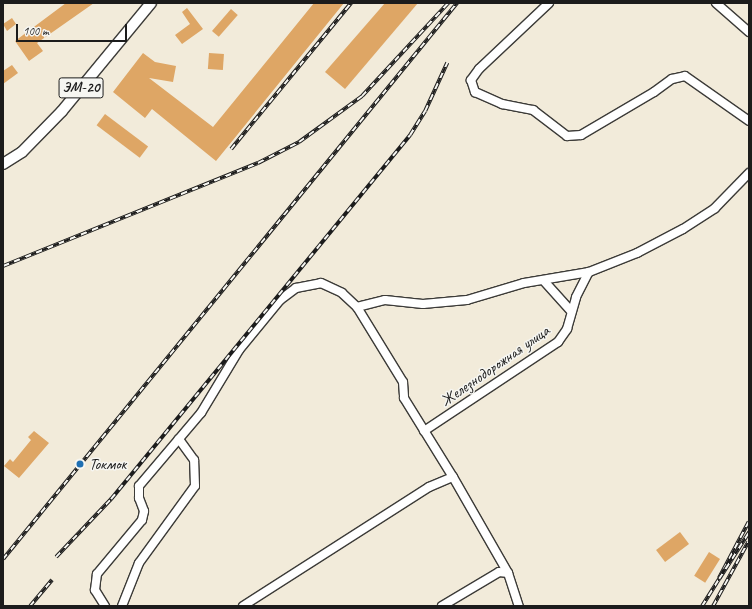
<!DOCTYPE html>
<html>
<head>
<meta charset="utf-8">
<style>
  body { margin:0 }
  #map { position:relative; width:752px; height:609px; overflow:hidden; background:#f2ebda; font-family:Caveat,sans-serif }
  div>[style] { position:absolute }
  [style*='--x'] { left:calc(var(--x)*1px); top:calc(var(--y)*1px); width:calc(var(--w)*1px); rotate:calc(var(--a)*1deg) }
  .building>* { inset:0; background:#dea665; transform-origin:0 0 }
  .roads { filter:drop-shadow(1px 0 #3c3b38) drop-shadow(-1px 0 #3c3b38) drop-shadow(0 1px #3c3b38) drop-shadow(0 -1px #3c3b38) }
  .minor>* { height:8px; margin:-4px; padding:0 4px; transform-origin:4px; border-radius:4px; background:#fff }
  .major>* { height:10px; margin:-5px; padding:0 5px; transform-origin:5px; border-radius:5px; background:#fff }
  .rail>* { height:3.5px; margin-top:-1.75px; transform-origin:0; background:repeating-linear-gradient(90deg,#f6f6f2 0 6px,#1c1c1c 0 12px); box-sizing:border-box; border-block:1px solid #1c1c1c }
  .dots>* { width:11px; height:11px; translate:-50% -50%; box-sizing:border-box; border:2px solid #f6f6f2; border-radius:50% }
  span { translate:-50% -50%; white-space:nowrap; text-align:center; line-height:1.15; -webkit-text-stroke:3px #f6f6f2; paint-order:stroke }
  .shield-label span { padding:1px 3px; background:#f6f6f2; border:1px solid; border-radius:3px; -webkit-text-stroke-width:0 }
  .shield-label { font-size:15px; color:#1c1c1c; font-weight:700 }
  .street-label { font-size:16px; color:#1c1c1c }
  .poi-label { font-size:16px; color:#1c1c1c }
  .left { translate:0 -50%; text-align:left }
  .frame { position:absolute; inset:0; border:4px solid #1c1c1c; pointer-events:none }
  .scale { position:absolute; left:16px; top:24px; width:111px; height:18px; box-sizing:border-box; border:2px solid #1c1c1c; border-top:0; padding-left:5px; font-size:12px; line-height:14px; white-space:nowrap; color:#1c1c1c; -webkit-text-stroke:3px #f6f6f2; paint-order:stroke }
</style>
</head>
<body>
<div id="map">
  <div class="building">
    <i style="clip-path:polygon(66px 3px,94px 3px,37px 43px,43px 51px,29px 61px,15px 41px)"></i>
    <i style="clip-path:polygon(314px 3px,344px 3px,216px 161px,152px 109px,145px 118px,113px 92px,143px 53px,155px 62px,176px 66px,173px 82px,149px 78px,213px 127px)"></i>
    <i style="clip-path:polygon(385px 3px,418px 3px,345px 89px,325px 72px)"></i>
    <i style="clip-path:polygon(187px 8px,203px 29px,182px 44px,175px 35px,190px 24px,182px 12px)"></i>
    <i style="left:231px;top:9px;width:9px;height:29px;rotate:41deg"></i>
    <i style="clip-path:polygon(12px 18px,16px 24px,7px 31px,3px 24px)"></i>
    <i style="left:209px;top:53px;width:15px;height:16px;rotate:4deg"></i>
    <i style="clip-path:polygon(12px 65px,18px 73px,3px 84px,3px 71px)"></i>
    <i style="left:105px;top:114px;width:54px;height:14px;rotate:37deg"></i>
    <i style="clip-path:polygon(34px 431px,49px 443px,19px 478px,4px 466px,10px 459px,13px 462px,31px 440px,28px 437px)"></i>
    <i style="left:680px;top:532px;width:15px;height:30px;rotate:53deg"></i>
    <i style="left:709px;top:552px;width:13px;height:28px;rotate:32deg"></i>
  </div>
  <div class="roads">
    <div class="minor">
      <i style="--x:549;--y:3;--w:96;--a:136.7"></i>
      <i style="--x:479;--y:69;--w:14;--a:126"></i>
      <i style="--x:471;--y:80;--w:13;--a:72"></i>
      <i style="--x:475;--y:92;--w:30;--a:24"></i>
      <i style="--x:502;--y:104;--w:32;--a:11"></i>
      <i style="--x:533;--y:110;--w:43;--a:37.4"></i>
      <i style="--x:567;--y:136;--w:14;--a:-4"></i>
      <i style="--x:581;--y:135;--w:85;--a:-30.5"></i>
      <i style="--x:654;--y:92;--w:22;--a:-36"></i>
      <i style="--x:672;--y:79;--w:13;--a:-13"></i>
      <i style="--x:685;--y:76;--w:78;--a:35.1"></i>
      <i style="--x:716;--y:3;--w:44;--a:41.3"></i>
      <i style="--x:544;--y:281;--w:40;--a:48"></i>
      <i style="--x:357;--y:307;--w:29;--a:-14"></i>
      <i style="--x:385;--y:300;--w:38;--a:6"></i>
      <i style="--x:423;--y:304;--w:44;--a:-5.2"></i>
      <i style="--x:467;--y:300;--w:59;--a:-16.6"></i>
      <i style="--x:524;--y:283;--w:66;--a:-9.6"></i>
      <i style="--x:589;--y:272;--w:52;--a:-21.6"></i>
      <i style="--x:637;--y:253;--w:52;--a:-27.6"></i>
      <i style="--x:683;--y:229;--w:38;--a:-33"></i>
      <i style="--x:715;--y:208;--w:49;--a:-45.8"></i>
      <i style="--x:424;--y:431;--w:161;--a:-33.6"></i>
      <i style="--x:558;--y:342;--w:16;--a:-55"></i>
      <i style="--x:567;--y:329;--w:33;--a:-74"></i>
      <i style="--x:576;--y:297;--w:28;--a:-63"></i>
      <i style="--x:105;--y:606;--w:19;--a:-122"></i>
      <i style="--x:95;--y:590;--w:16;--a:-83"></i>
      <i style="--x:97;--y:574;--w:70;--a:-50.2"></i>
      <i style="--x:142;--y:520;--w:9;--a:-77"></i>
      <i style="--x:144;--y:511;--w:14;--a:-111"></i>
      <i style="--x:139;--y:498;--w:12;--a:-90"></i>
      <i style="--x:139;--y:486;--w:96;--a:-49.7"></i>
      <i style="--x:201;--y:413;--w:74;--a:-58.9"></i>
      <i style="--x:239;--y:350;--w:65;--a:-50.6"></i>
      <i style="--x:280;--y:300;--w:20;--a:-37"></i>
      <i style="--x:296;--y:288;--w:25;--a:-11"></i>
      <i style="--x:321;--y:283;--w:23;--a:25"></i>
      <i style="--x:342;--y:293;--w:21;--a:43"></i>
      <i style="--x:357;--y:307;--w:88;--a:58.5"></i>
      <i style="--x:403;--y:382;--w:16;--a:86"></i>
      <i style="--x:404;--y:398;--w:93;--a:58.2"></i>
      <i style="--x:453;--y:477;--w:111;--a:60.2"></i>
      <i style="--x:508;--y:573;--w:35;--a:72"></i>
      <i style="--x:122;--y:606;--w:46;--a:-68.4"></i>
      <i style="--x:139;--y:563;--w:95;--a:-54"></i>
      <i style="--x:195;--y:486;--w:26;--a:-92"></i>
      <i style="--x:194;--y:460;--w:26;--a:-126"></i>
      <i style="--x:243;--y:606;--w:221;--a:-32.6"></i>
      <i style="--x:429;--y:487;--w:26;--a:-23"></i>
      <i style="--x:442;--y:606;--w:66;--a:-30.8"></i>
      <i style="--x:499;--y:572;--w:9;--a:6"></i>
    </div>
    <div class="major">
      <i style="--x:3;--y:164;--w:22;--a:-32"></i>
      <i style="--x:22;--y:152;--w:57;--a:-45.7"></i>
      <i style="--x:62;--y:111;--w:140;--a:-50.5"></i>
    </div>
  </div>
  <div class="rail">
    <i style="--x:231;--y:149;--w:189;--a:-50.6"></i>
    <i style="--x:3;--y:266;--w:275;--a:-22"></i>
    <i style="--x:258;--y:163;--w:46;--a:-27.1"></i>
    <i style="--x:299;--y:142;--w:78;--a:-36.1"></i>
    <i style="--x:362;--y:96;--w:127;--a:-47.2"></i>
    <i style="--x:749;--y:522;--w:64;--a:117.8"></i>
    <i style="--x:719;--y:579;--w:56;--a:-57.4"></i>
    <i style="--x:56;--y:557;--w:80;--a:-46.5"></i>
    <i style="--x:111;--y:499;--w:471;--a:-50.6"></i>
    <i style="--x:410;--y:135;--w:28;--a:-58"></i>
    <i style="--x:425;--y:111;--w:53;--a:-65.4"></i>
    <i style="--x:3;--y:559;--w:718;--a:-50.77"></i>
    <i style="--x:30;--y:606;--w:34;--a:-50"></i>
    <i style="--x:702;--y:606;--w:32;--a:-58"></i>
    <i style="--x:713;--y:606;--w:73;--a:-61.3"></i>
  </div>
  <div class="dots">
    <i style="left:80px;top:464px;background:#1f6fb2"></i>
  </div>
  <div class="shield-label">
    <span style="left:81px;top:88px">ЭМ-20</span>
  </div>
  <div class="street-label">
    <span style="left:495px;top:366px;rotate:-35deg">Железнодорожная улица</span>
  </div>
  <div class="poi-label">
    <span class="left" style="left:89px;top:464px">Токмок</span>
  </div>
  <div class="frame"></div>
  <div class="scale">100 m</div>
</div>
</body>
</html>
